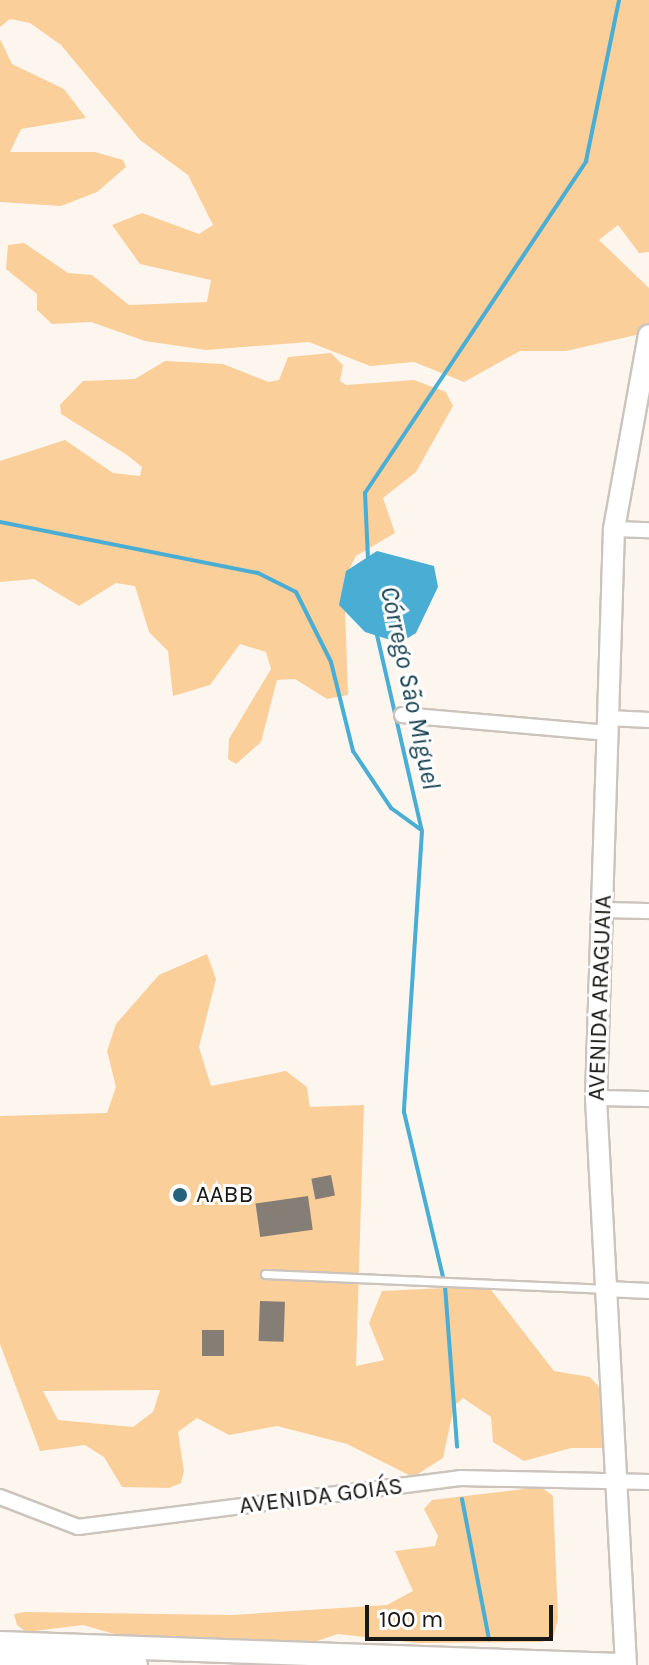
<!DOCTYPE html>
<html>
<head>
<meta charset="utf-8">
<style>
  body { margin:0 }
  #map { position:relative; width:649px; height:1665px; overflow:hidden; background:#fdf6ef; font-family:Karla,sans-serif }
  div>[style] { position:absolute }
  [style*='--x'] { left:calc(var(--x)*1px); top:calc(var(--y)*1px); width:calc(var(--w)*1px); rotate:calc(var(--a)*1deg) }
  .green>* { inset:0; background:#fbcf9a }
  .water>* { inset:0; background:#49add4 }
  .stream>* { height:4px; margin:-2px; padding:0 2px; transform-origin:2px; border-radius:2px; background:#49add4 }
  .building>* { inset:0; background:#847e77; transform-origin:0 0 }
  .roads { filter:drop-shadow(2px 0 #cbc4bd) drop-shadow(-2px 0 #cbc4bd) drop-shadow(0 2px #cbc4bd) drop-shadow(0 -2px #cbc4bd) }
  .lane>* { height:7px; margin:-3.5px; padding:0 3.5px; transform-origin:3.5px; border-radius:3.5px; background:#fff }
  .street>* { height:14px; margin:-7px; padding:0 7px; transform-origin:7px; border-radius:7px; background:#fff }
  .secondary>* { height:20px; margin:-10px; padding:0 10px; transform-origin:10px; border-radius:10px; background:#fff }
  .primary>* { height:22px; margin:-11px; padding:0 11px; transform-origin:11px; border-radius:11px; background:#fff }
  .dots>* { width:22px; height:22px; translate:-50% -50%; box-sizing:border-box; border:4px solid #fff; border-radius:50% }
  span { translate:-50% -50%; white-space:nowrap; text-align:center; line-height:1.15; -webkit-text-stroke:6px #fff; paint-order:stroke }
  .street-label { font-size:24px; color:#1a1815 }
  .poi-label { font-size:24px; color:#1a1815 }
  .left { translate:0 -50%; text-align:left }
  .water-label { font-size:26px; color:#164152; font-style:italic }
  .scale { position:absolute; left:365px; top:1605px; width:188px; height:36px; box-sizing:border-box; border:4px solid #1a1815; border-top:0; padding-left:10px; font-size:24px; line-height:28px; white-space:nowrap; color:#1a1815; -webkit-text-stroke:6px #fff; paint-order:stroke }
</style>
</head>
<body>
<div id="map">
  <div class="green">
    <i style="clip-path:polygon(0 0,649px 0,649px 252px,639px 253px,618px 225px,599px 240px,649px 288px,649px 332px,566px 351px,520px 351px,464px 382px,414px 362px,370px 366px,309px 342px,206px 350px,145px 341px,91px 322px,52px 324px,37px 310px,37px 294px,6px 269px,8px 245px,24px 243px,68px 273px,92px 275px,129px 305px,207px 302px,211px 280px,140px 264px,112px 225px,142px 213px,199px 234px,213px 225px,188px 175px,140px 140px,61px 45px,30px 23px,10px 19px,0 27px)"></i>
    <i style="clip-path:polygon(0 39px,12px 64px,64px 89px,86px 118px,21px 129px,10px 152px,95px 152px,123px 160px,126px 167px,97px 192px,61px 206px,0 202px)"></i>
    <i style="clip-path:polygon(331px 353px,343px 365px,340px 381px,346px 385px,414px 380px,446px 392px,453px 406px,416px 472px,383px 498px,395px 533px,356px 556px,344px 579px,348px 695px,327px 699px,295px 679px,277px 680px,261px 742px,236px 764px,228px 759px,229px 739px,271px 669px,266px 652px,240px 644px,210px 685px,173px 696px,168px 651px,149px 632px,135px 586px,116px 583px,79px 606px,34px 579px,0 582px,0 461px,65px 440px,113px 473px,140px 476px,142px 467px,127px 455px,61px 414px,60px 405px,83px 381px,135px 379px,165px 361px,223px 364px,269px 382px,279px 380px,288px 357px)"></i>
    <i style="clip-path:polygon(evenodd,207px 954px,216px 979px,199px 1047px,211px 1086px,286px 1071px,307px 1087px,310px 1107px,364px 1105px,356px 1366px,384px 1360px,369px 1323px,382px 1291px,488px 1286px,554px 1371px,590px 1377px,599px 1387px,607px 1448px,571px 1448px,524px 1461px,493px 1442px,491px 1417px,463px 1398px,454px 1406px,443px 1458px,413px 1477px,347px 1444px,277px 1426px,229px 1435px,197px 1418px,178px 1432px,184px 1471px,181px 1483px,169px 1488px,122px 1487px,104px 1457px,85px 1445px,40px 1451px,0 1344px,0 1116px,107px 1113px,116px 1087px,107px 1051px,116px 1024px,159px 975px,207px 954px,160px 1390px,153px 1412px,133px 1427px,58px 1420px,43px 1391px,160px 1390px)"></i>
    <i style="clip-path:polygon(541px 1487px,553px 1496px,558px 1619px,553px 1638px,542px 1642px,417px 1643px,338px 1634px,317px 1641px,132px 1639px,83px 1625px,26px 1632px,17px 1625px,14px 1614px,25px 1612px,232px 1615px,387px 1605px,413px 1591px,395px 1551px,435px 1546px,438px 1536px,424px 1509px,432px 1500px)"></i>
  </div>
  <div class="water">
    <i style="clip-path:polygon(377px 551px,434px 566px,438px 587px,416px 633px,400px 643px,365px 632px,339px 605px,346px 571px)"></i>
  </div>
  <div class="stream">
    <i style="--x:0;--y:522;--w:263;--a:11.2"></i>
    <i style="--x:258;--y:573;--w:42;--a:26.6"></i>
    <i style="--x:296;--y:592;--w:78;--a:63.4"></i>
    <i style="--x:331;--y:662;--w:92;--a:76.1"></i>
    <i style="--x:353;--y:751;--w:69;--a:56.3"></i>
    <i style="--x:391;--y:808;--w:36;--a:36"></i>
    <i style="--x:368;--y:559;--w:66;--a:-92.6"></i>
    <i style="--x:365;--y:493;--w:399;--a:-56.3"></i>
    <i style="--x:586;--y:161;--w:164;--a:-78.4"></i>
    <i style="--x:377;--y:635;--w:201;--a:77.1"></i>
    <i style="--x:422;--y:831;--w:282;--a:93.7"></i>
    <i style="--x:404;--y:1112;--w:179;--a:76.7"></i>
    <i style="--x:445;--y:1286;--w:161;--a:85.7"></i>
    <i style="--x:462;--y:1499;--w:143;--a:79.1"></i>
  </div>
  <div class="building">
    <i style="left:331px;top:1175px;width:21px;height:20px;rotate:79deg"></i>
    <i style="left:308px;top:1196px;width:34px;height:53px;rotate:82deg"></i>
    <i style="left:260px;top:1301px;width:25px;height:40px;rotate:2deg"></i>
    <i style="left:202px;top:1330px;width:22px;height:26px"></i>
  </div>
  <div class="roads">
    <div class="lane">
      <i style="--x:265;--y:1274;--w:338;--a:2.5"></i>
    </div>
    <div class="street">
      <i style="--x:614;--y:529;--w:35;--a:2"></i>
      <i style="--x:402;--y:715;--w:207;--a:5"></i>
      <i style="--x:608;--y:718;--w:41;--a:2.8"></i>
      <i style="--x:602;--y:910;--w:47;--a:1.2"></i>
      <i style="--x:596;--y:1098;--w:53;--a:1.1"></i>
      <i style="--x:606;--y:1289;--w:43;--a:2.7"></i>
      <i style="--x:0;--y:1497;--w:84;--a:21"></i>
      <i style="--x:78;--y:1527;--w:385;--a:-7.3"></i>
      <i style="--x:460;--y:1478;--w:189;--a:1.2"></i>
    </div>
    <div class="secondary">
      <i style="--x:626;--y:1665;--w:568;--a:-93.03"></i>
      <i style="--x:596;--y:1098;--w:569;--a:-88.19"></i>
      <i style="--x:614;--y:529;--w:197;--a:-79.8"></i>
    </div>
    <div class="primary">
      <i style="--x:0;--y:1643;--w:620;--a:2.03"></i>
      <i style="--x:0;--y:1660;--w:136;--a:2.1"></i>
    </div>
  </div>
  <div class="dots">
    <i style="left:180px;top:1195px;background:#266279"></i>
  </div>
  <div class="street-label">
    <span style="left:600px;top:998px;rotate:-88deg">AVENIDA ARAGUAIA</span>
    <span style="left:321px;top:1496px;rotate:-7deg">AVENIDA GOIÁS</span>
  </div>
  <div class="poi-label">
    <span class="left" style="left:196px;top:1195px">AABB</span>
  </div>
  <div class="water-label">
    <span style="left:410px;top:688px;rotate:78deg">Córrego São Miguel</span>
  </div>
  <div class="scale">100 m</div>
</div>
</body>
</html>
